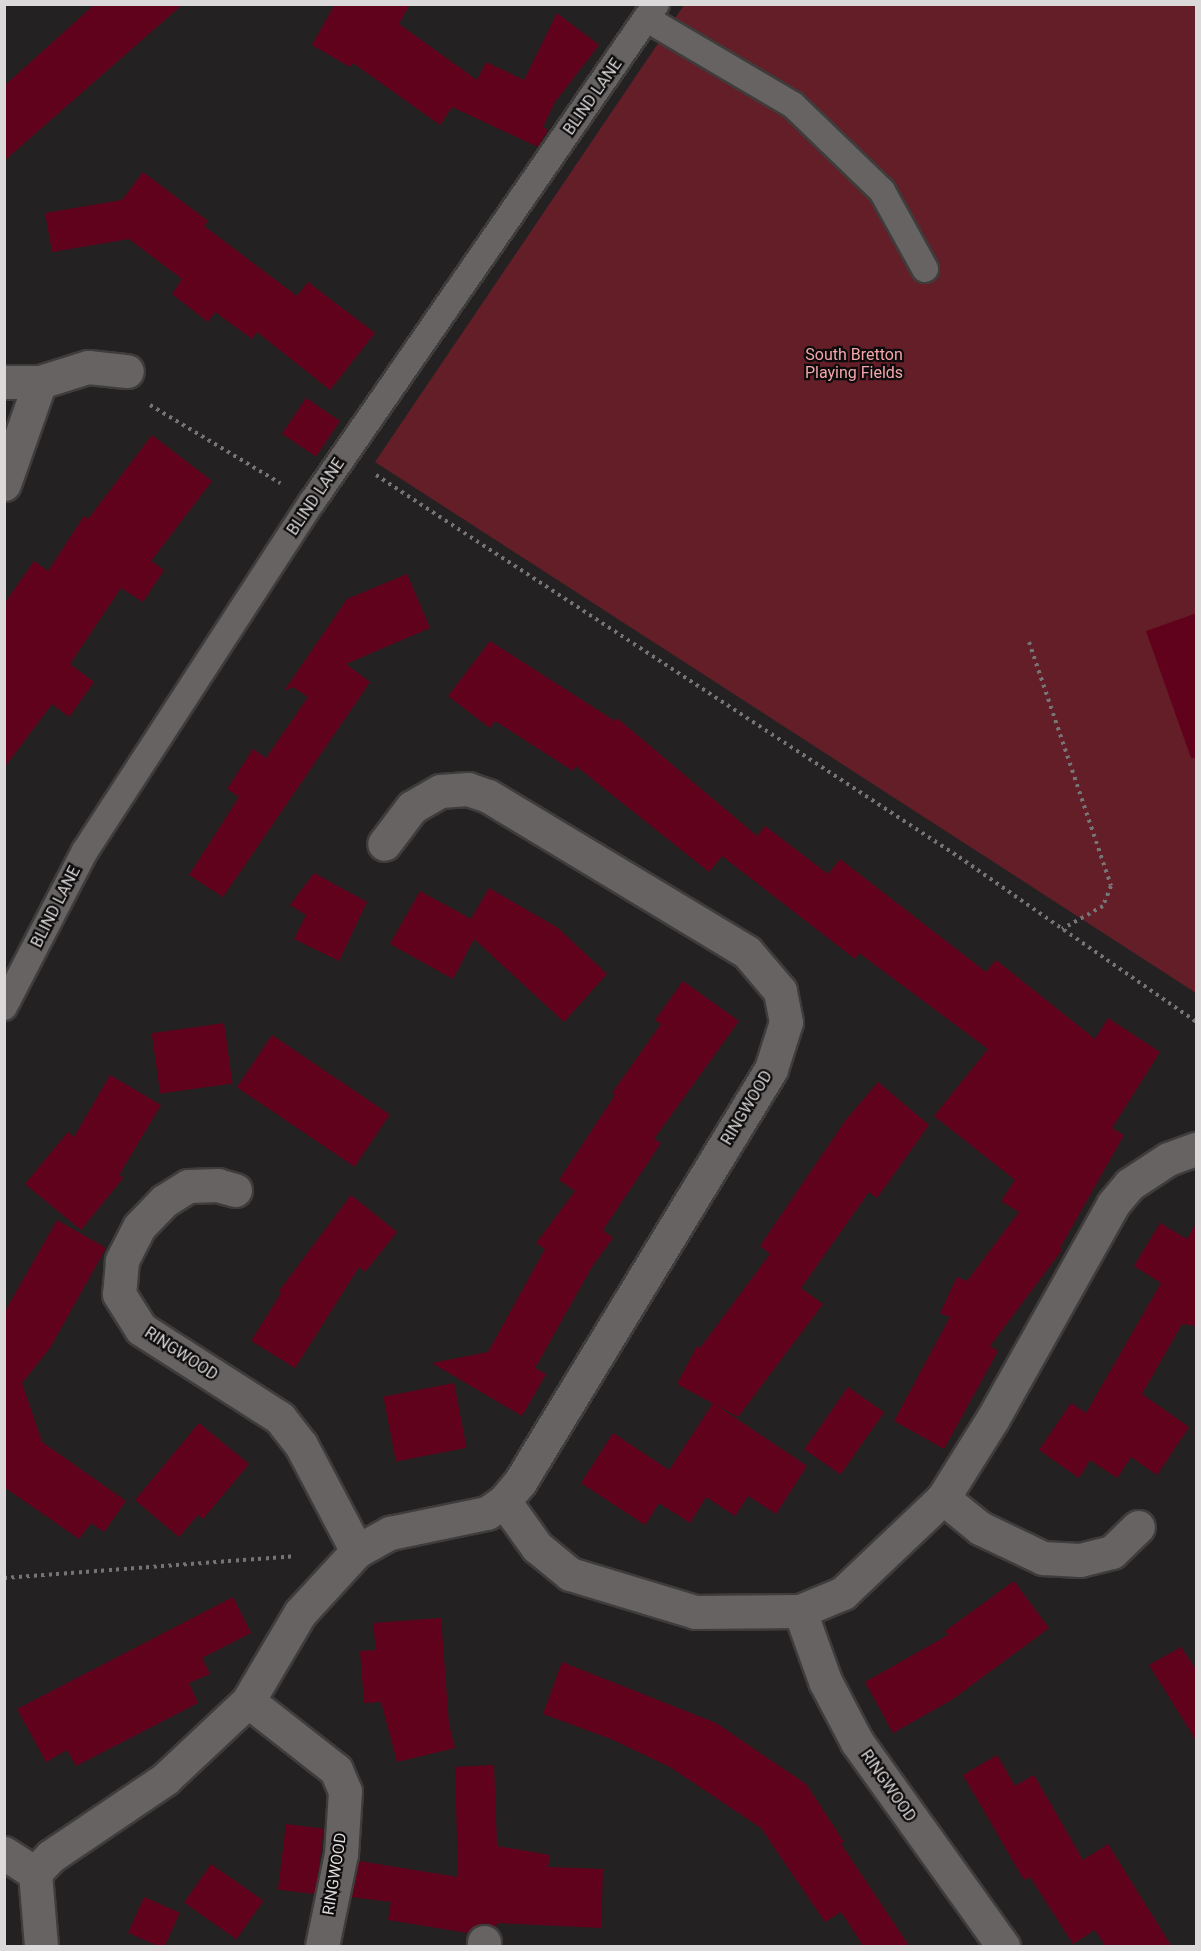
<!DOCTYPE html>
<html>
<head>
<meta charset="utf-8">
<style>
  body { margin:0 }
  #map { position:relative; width:1201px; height:1951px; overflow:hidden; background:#242122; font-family:Roboto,sans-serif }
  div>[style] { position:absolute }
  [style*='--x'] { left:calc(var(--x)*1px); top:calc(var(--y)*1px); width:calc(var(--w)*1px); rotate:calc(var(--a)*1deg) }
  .green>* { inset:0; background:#631e28 }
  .building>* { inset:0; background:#61021c; transform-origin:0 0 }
  .path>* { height:4px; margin-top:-2px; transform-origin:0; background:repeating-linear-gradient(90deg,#767474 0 3px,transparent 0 7.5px) }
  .roads { filter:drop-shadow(2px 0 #3f3c3c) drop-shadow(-2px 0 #3f3c3c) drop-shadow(0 2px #3f3c3c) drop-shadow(0 -2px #3f3c3c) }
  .lane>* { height:26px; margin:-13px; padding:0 13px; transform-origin:13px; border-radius:13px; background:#676363 }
  .street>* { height:33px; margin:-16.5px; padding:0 16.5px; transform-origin:16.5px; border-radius:16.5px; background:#676363 }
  span { translate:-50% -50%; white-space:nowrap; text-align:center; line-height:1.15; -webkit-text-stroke:4.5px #0d0b0b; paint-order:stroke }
  .street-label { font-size:16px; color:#dbd9d9 }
  .park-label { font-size:16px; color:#f4a6ab }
  .frame { position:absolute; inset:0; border:6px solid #dbd9d9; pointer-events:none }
</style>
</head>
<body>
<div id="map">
  <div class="green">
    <i style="clip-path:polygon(684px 5px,1196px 5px,1196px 993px,375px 462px)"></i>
  </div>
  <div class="building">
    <i style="clip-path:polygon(95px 4px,183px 4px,4px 161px,4px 86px)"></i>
    <i style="clip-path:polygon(335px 4px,410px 4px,399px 24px,477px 80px,486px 62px,524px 80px,557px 13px,599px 45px,555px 102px,543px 127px,548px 130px,538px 147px,452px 107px,440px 125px,353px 63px,350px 67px,312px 45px)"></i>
    <i style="clip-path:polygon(143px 172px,208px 221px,204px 226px,297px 296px,308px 282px,375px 333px,330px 390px,257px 332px,252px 339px,215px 312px,208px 322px,172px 294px,182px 279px,129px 239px,52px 252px,45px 213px,122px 200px)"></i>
    <i style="left:306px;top:398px;width:41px;height:43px;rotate:34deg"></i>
    <i style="clip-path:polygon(152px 435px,212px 481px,151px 561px,164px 570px,143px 602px,121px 588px,70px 664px,94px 682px,69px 717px,52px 704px,4px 768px,4px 604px,34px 561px,48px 571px,84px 516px,88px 519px)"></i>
    <i style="clip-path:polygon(407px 574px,430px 628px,346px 664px,370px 682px,223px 897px,189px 875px,239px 797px,227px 789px,253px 749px,266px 758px,308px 697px,293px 687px,284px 691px,347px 599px)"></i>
    <i style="clip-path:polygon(1197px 613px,1197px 758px,1191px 758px,1146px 631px)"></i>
    <i style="clip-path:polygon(490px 641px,615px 721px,617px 718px,757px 836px,765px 826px,828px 874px,840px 859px,986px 972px,996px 960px,1095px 1039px,1108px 1018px,1160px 1052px,1112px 1128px,1124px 1135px,1060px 1248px,1062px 1250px,990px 1346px,998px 1351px,944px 1449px,894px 1421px,950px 1317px,940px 1313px,957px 1277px,967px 1281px,1019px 1212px,1001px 1201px,1015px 1180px,934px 1116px,988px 1049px,859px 953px,855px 959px,722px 856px,709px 872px,576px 766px,573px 771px,495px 721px,490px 728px,448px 696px)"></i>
    <i style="clip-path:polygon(314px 873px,367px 902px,339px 961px,294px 939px,306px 915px,290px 905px)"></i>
    <i style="clip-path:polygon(489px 888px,558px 928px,607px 974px,564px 1022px,474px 939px,453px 979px,390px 944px,420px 891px,471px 919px)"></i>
    <i style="clip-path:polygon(683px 981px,739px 1021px,654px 1139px,661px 1143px,603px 1230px,613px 1238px,593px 1265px,535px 1368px,546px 1374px,522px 1416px,432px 1363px,488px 1352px,545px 1249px,536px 1243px,575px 1191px,559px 1180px,615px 1095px,612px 1093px,661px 1024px,655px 1020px)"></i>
    <i style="left:224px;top:1023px;width:61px;height:73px;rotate:82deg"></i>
    <i style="left:272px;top:1035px;width:142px;height:63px;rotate:34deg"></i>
    <i style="clip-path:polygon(110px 1075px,161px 1105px,119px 1175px,123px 1178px,81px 1230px,25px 1184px,68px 1132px,74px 1137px)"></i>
    <i style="clip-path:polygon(878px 1082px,929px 1125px,877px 1198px,869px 1192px,801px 1288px,823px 1304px,738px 1417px,677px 1384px,697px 1346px,700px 1348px,770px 1254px,760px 1246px,845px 1121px)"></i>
    <i style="clip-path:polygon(351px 1195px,397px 1232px,365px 1272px,359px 1267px,295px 1368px,251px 1341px,281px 1293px,279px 1291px)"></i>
    <i style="clip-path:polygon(57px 1220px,106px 1248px,50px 1348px,22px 1383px,42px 1442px,126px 1501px,104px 1532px,91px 1523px,79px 1539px,4px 1487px,4px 1313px)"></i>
    <i style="clip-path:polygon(1197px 1222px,1197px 1326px,1182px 1324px,1142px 1394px,1189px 1427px,1157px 1475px,1131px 1457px,1117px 1478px,1090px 1460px,1079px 1478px,1039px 1450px,1071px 1403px,1086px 1413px,1161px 1283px,1134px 1266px,1160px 1223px,1187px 1239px)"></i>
    <i style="left:454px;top:1383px;width:66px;height:72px;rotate:79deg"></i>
    <i style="left:848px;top:1387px;width:44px;height:76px;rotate:35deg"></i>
    <i style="clip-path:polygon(713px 1403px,807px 1466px,776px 1514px,748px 1496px,735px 1516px,706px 1497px,690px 1523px,659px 1503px,645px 1525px,581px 1483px,613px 1433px,669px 1470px)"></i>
    <i style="clip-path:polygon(199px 1423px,249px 1464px,203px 1519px,198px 1515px,179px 1537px,135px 1500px)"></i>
    <i style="clip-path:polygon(1014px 1581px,1049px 1628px,953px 1699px,893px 1733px,865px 1682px,948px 1635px,945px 1631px)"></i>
    <i style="clip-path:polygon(233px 1597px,251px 1633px,202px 1658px,210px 1674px,189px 1683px,198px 1703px,76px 1766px,67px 1750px,46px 1762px,17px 1709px)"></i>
    <i style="clip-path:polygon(441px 1618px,449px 1725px,455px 1748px,397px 1762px,381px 1702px,364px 1703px,360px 1651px,376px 1650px,373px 1623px)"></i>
    <i style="clip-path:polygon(1181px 1647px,1197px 1671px,1197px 1742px,1149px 1665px)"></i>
    <i style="clip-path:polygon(562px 1662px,716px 1723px,806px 1784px,844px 1842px,841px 1844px,910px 1947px,864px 1947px,841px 1912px,825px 1922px,761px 1828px,670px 1767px,611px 1739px,543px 1714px)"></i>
    <i style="clip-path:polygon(997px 1755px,1015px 1786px,1034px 1775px,1083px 1860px,1108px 1844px,1172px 1947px,1106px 1947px,1095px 1930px,1073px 1944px,1030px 1877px,1024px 1880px,963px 1775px)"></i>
    <i style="clip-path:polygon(494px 1765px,497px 1846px,550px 1855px,548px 1867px,603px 1869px,601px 1928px,497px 1923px,496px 1928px,483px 1923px,468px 1933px,388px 1920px,391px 1902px,351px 1897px,359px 1861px,458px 1877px,455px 1767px)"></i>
    <i style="left:286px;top:1824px;width:38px;height:66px;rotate:7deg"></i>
    <i style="left:211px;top:1864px;width:64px;height:47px;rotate:35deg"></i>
    <i style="left:144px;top:1897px;width:39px;height:39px;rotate:24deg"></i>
  </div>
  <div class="path">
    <i style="--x:150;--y:405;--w:152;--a:31"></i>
    <i style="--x:376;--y:475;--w:697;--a:33.23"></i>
    <i style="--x:959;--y:857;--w:289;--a:34.8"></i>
    <i style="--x:1029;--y:642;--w:257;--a:71.4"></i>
    <i style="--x:1111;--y:886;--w:22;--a:112"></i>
    <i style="--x:1103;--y:906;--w:47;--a:150.7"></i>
    <i style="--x:4;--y:1578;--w:291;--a:-4.3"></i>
  </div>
  <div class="roads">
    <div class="lane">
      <i style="--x:647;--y:19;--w:169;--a:30.5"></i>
      <i style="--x:793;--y:105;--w:124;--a:44"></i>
      <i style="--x:882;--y:191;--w:89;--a:61.1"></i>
      <i style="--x:4;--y:1007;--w:176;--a:-62.6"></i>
      <i style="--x:85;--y:851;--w:416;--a:-57"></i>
      <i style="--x:312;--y:502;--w:605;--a:-55.36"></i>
    </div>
    <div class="street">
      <i style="--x:4;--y:382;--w:36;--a:0"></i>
      <i style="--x:40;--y:382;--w:50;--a:-17.4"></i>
      <i style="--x:88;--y:367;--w:39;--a:6"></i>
      <i style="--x:4;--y:484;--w:108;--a:-70.6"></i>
      <i style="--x:235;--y:1190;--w:18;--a:-164"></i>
      <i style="--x:218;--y:1185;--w:30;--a:178"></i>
      <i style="--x:188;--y:1186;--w:28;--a:148"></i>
      <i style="--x:164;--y:1201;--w:36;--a:134"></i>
      <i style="--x:139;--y:1227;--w:38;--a:117"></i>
      <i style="--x:122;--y:1261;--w:33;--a:95"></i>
      <i style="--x:119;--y:1294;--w:41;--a:57.8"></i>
      <i style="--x:141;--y:1329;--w:165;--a:32.6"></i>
      <i style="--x:280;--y:1418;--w:34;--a:52"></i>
      <i style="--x:301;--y:1445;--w:120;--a:62.2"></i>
      <i style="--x:943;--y:1498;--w:48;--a:39"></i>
      <i style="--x:980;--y:1528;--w:70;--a:25.5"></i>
      <i style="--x:1043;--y:1558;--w:37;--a:3"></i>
      <i style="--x:1080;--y:1560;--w:33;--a:-14"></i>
      <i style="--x:1112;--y:1552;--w:36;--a:-44"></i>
      <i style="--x:504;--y:1501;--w:57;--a:54.3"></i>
      <i style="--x:537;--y:1547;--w:43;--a:39.3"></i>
      <i style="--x:570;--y:1574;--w:131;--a:16.9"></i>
      <i style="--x:695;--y:1612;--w:105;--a:-0.5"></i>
      <i style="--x:800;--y:1611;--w:47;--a:-22.7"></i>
      <i style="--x:843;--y:1593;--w:138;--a:-43.5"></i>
      <i style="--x:943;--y:1498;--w:92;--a:-57.9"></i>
      <i style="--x:992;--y:1420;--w:248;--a:-60.7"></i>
      <i style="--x:1113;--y:1204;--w:26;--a:-50"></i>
      <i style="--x:1130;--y:1184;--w:45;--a:-33.3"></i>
      <i style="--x:1168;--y:1159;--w:30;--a:-20"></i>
      <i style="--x:800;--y:1611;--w:74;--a:70.3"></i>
      <i style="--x:825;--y:1681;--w:69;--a:62.3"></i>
      <i style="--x:857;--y:1742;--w:251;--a:54.4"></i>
      <i style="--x:248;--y:1701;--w:112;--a:38.1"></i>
      <i style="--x:336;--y:1770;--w:23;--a:67"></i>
      <i style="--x:345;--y:1791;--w:63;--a:93.6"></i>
      <i style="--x:341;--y:1854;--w:94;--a:101.7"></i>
      <i style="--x:4;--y:1853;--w:37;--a:33"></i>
      <i style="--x:41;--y:1946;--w:73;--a:-94.7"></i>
      <i style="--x:35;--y:1873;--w:23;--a:-47"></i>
      <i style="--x:51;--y:1856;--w:138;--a:-34"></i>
      <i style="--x:165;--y:1779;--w:114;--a:-43.2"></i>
      <i style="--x:248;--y:1701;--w:102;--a:-59.4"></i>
      <i style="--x:300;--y:1613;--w:84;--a:-47.4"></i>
      <i style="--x:357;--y:1551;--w:38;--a:-29"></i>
      <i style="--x:390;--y:1533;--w:99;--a:-11.7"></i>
      <i style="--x:487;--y:1513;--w:21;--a:-35"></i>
      <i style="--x:504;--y:1501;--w:25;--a:-50"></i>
      <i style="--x:520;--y:1482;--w:483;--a:-58.7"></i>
      <i style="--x:771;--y:1069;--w:49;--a:-72.3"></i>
      <i style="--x:786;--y:1022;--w:32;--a:-101"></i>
      <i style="--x:780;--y:991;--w:51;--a:-130.2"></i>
      <i style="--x:747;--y:952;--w:302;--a:-148.9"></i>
      <i style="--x:488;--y:796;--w:21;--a:-161"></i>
      <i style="--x:468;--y:789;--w:28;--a:176"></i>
      <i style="--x:440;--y:791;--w:32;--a:150"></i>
      <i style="--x:412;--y:807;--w:46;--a:127.1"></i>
      <i style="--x:484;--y:1946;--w:4;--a:-90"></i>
    </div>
  </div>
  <div class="street-label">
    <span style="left:593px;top:97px;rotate:-55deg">BLIND LANE</span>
    <span style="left:316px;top:497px;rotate:-56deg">BLIND LANE</span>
    <span style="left:56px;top:907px;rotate:-63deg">BLIND LANE</span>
    <span style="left:747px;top:1108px;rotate:-59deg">RINGWOOD</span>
    <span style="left:181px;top:1354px;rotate:33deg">RINGWOOD</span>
    <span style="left:888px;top:1786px;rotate:55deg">RINGWOOD</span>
    <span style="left:335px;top:1874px;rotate:-81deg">RINGWOOD</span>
  </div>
  <div class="park-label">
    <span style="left:854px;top:364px">South Bretton<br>Playing Fields</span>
  </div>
  <div class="frame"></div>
</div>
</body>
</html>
